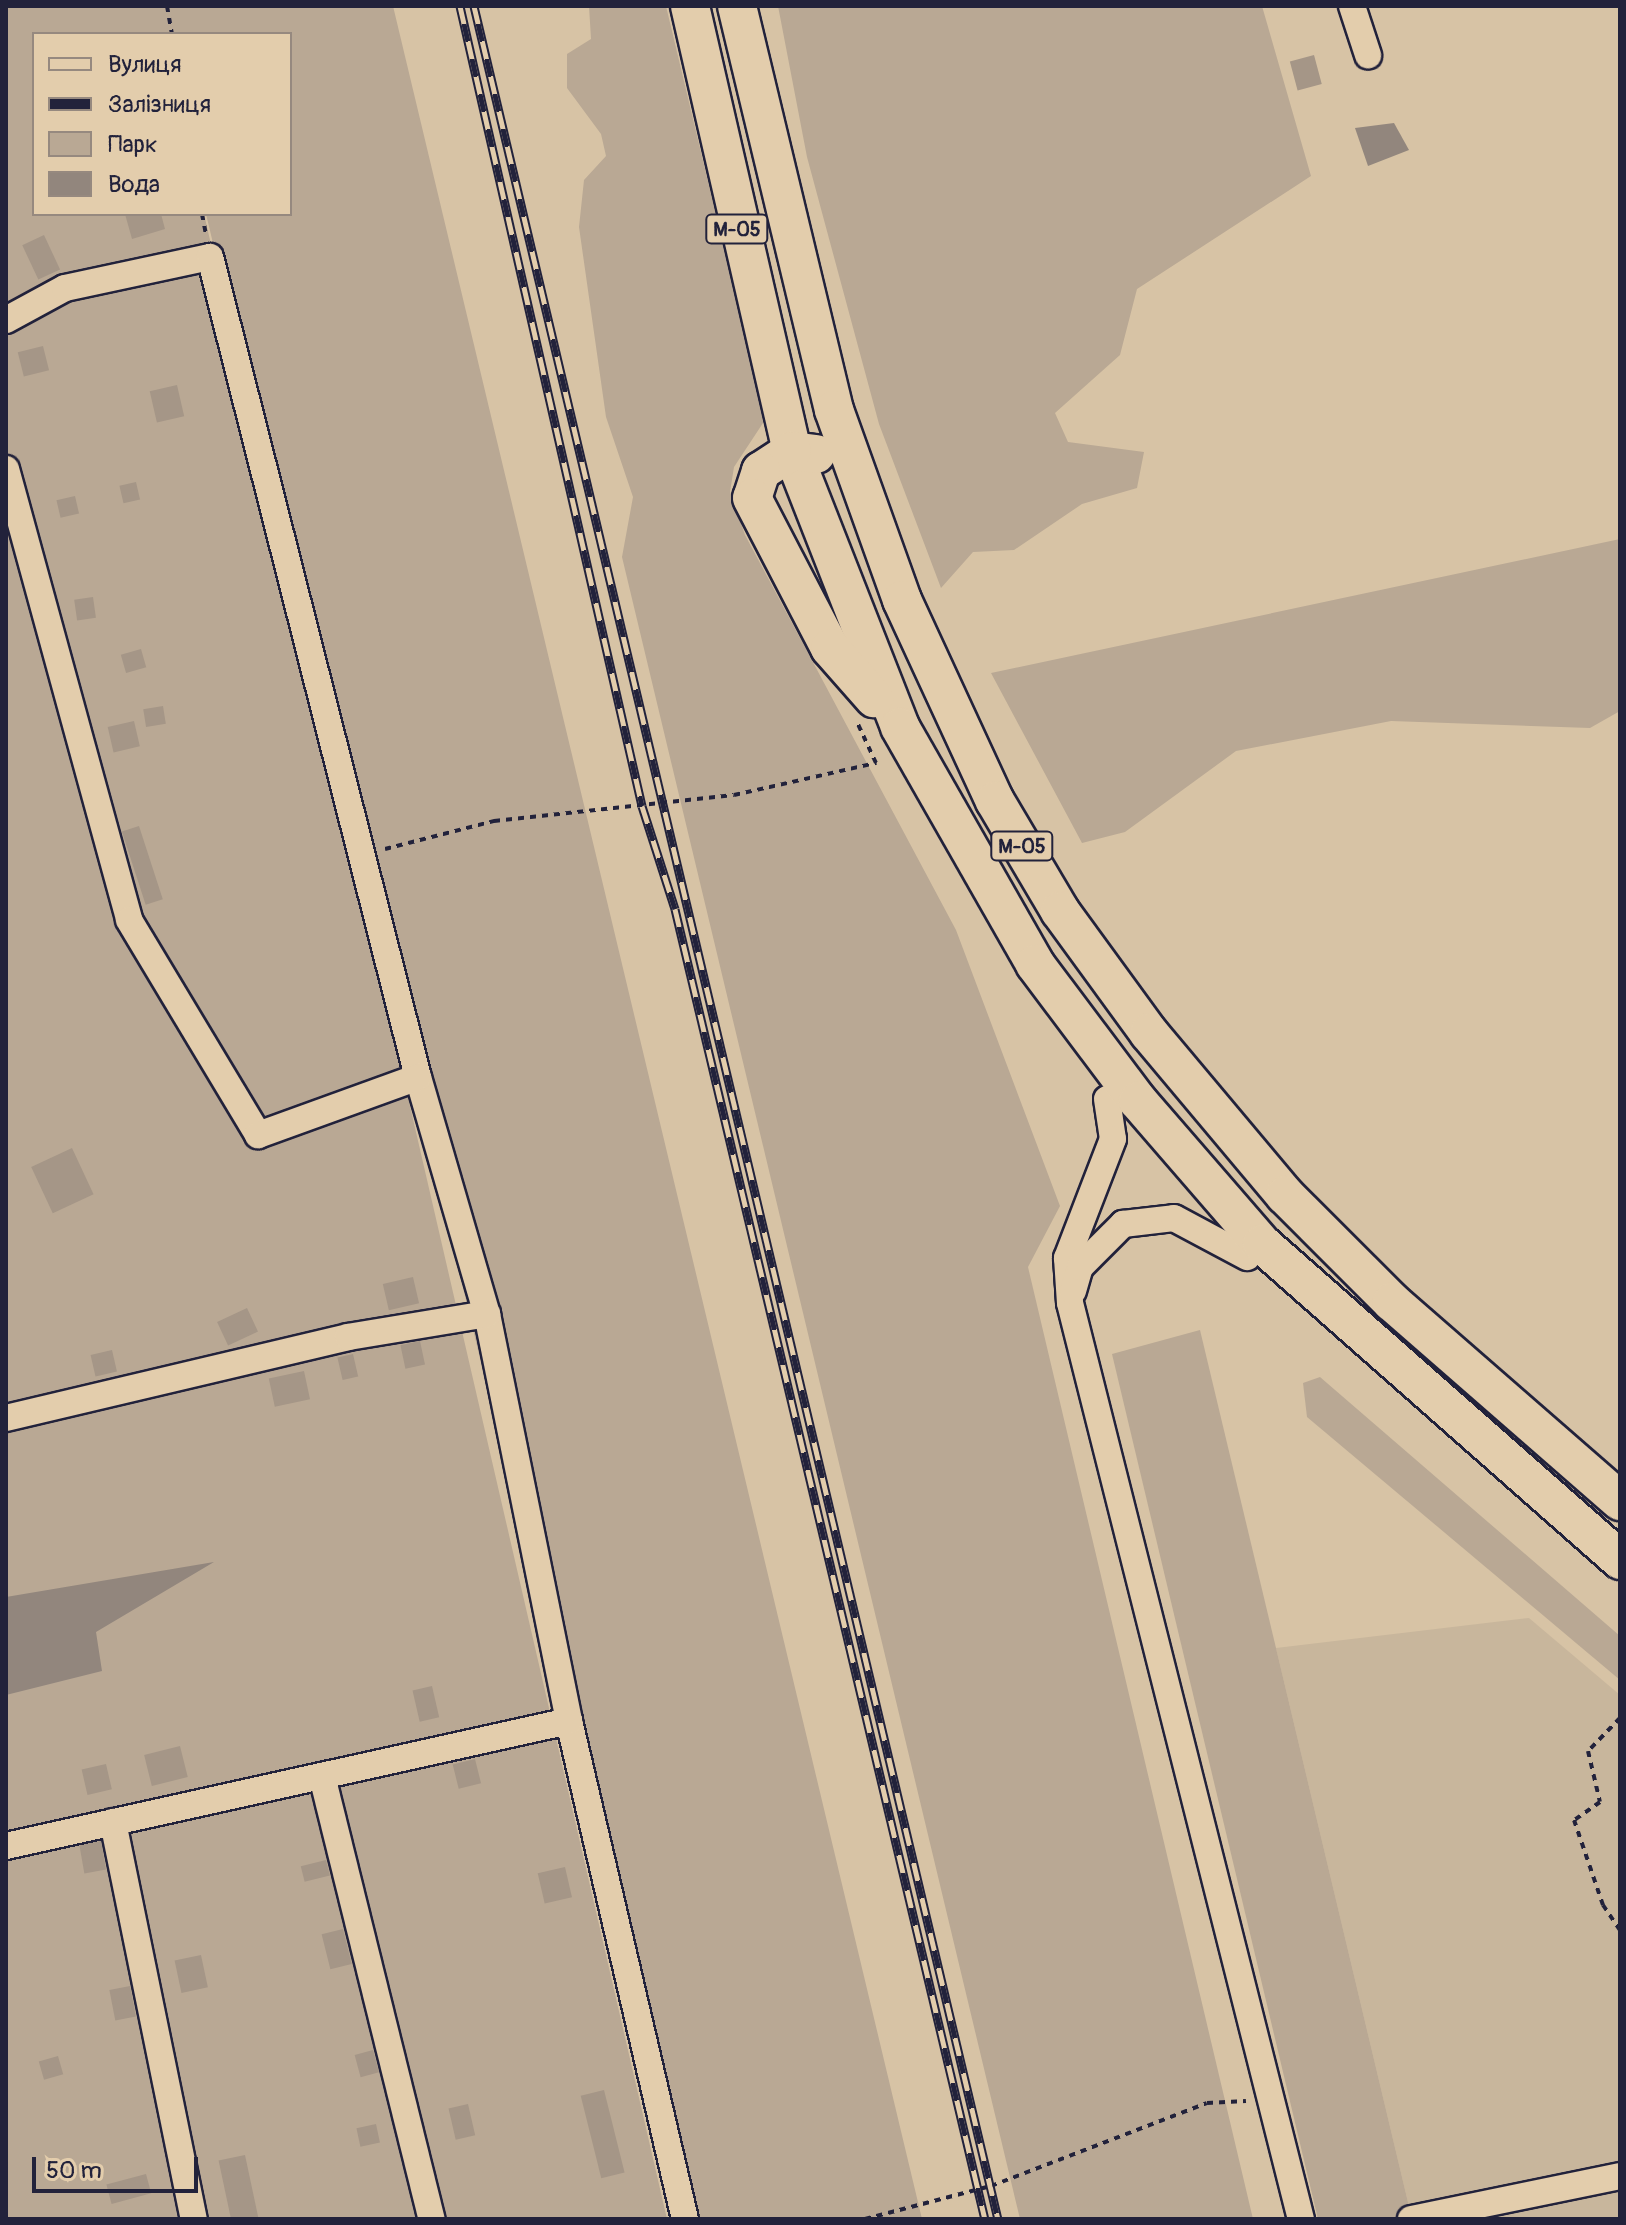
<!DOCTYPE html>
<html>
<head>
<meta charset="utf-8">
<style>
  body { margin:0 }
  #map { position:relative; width:1626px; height:2225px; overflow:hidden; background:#d7c3a5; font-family:Pangolin,sans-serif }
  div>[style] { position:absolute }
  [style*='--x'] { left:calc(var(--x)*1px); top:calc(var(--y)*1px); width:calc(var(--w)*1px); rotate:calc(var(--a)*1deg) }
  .built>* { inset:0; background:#c8b69c }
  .green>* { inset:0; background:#b9a894 }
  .water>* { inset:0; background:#92867d }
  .building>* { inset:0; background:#a59687; transform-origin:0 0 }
  .path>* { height:4px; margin-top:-2px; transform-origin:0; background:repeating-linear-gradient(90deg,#22223b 0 6px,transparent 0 12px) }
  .roads { filter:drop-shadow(2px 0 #22223b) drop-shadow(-2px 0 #22223b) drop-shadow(0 2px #22223b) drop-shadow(0 -2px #22223b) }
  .minor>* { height:26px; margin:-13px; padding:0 13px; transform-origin:13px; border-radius:13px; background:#e3cdac }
  .highway>* { height:38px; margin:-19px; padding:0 19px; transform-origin:19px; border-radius:19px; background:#e3cdac }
  .rail>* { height:9px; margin-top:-4.5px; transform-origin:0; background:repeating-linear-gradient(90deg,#e3cdac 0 18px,#22223b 0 36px); box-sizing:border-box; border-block:2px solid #22223b }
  span { translate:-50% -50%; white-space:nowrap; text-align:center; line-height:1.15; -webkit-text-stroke:7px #e3cdac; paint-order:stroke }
  .shield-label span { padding:2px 6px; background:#e3cdac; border:2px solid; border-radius:6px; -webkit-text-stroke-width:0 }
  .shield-label { font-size:20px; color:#22223b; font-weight:700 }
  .frame { position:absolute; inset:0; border:8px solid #22223b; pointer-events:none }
  .legend { position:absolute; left:32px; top:32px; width:260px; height:184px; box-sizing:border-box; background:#e3cdac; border:2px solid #96897f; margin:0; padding:10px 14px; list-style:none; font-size:24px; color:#22223b }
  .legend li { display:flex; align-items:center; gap:16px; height:40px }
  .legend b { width:40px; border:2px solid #96897f }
  .scale { position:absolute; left:32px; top:2157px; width:166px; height:36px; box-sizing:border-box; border:4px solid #22223b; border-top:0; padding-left:10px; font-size:24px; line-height:28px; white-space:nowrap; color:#22223b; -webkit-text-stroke:6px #e3cdac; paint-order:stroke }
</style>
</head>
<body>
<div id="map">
  <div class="built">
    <i style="clip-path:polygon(1529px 1618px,1620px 1695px,1620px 2219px,1412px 2219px,1276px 1648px)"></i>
  </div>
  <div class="green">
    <i style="clip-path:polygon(6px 6px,393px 6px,922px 2219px,686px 2219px,206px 214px,290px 214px,290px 34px,34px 34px,34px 214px,204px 214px,667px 2219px,6px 2219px)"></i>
    <i style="clip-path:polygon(589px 6px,666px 6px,765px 420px,734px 467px,730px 492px,745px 535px,956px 930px,1060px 1206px,1028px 1267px,1253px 2219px,1020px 2219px,622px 557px,633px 497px,606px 417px,579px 227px,584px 180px,606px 156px,601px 134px,567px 88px,567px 54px,591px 39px)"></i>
    <i style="clip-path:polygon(778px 6px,1262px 6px,1311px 176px,1137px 289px,1120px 355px,1055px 413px,1068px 442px,1144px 452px,1137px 488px,1082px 504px,1014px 550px,973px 552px,941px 588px,879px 424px,807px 157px)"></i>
    <i style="clip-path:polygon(1620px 539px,1620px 711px,1590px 728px,1391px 721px,1236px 751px,1125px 832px,1082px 843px,991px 673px)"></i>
    <i style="clip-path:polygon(1200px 1330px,1276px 1648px,1412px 2219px,1318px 2219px,1112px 1354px)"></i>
    <i style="clip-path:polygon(1320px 1377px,1620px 1636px,1620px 1680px,1307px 1417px,1303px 1383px)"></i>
  </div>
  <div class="water">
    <i style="clip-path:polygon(1394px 123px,1409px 150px,1368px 166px,1355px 128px)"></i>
    <i style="clip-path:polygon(214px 1562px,96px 1632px,102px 1671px,6px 1695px,6px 1597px)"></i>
  </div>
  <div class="building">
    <i style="left:1314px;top:55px;width:30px;height:25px;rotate:75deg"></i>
    <i style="clip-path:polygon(125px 214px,161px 214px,165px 229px,132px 239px)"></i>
    <i style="left:44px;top:235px;width:38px;height:24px;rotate:65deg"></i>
    <i style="left:43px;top:346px;width:25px;height:26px;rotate:76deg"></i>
    <i style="left:177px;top:385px;width:32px;height:28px;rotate:77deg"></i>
    <i style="left:136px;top:482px;width:18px;height:17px;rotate:77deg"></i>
    <i style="left:75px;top:496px;width:18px;height:19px;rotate:77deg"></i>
    <i style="left:93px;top:597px;width:21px;height:19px;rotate:82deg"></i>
    <i style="left:141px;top:649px;width:19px;height:21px;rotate:74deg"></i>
    <i style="left:163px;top:706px;width:18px;height:20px;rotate:81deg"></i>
    <i style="left:134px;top:721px;width:26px;height:27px;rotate:77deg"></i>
    <i style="left:139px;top:826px;width:77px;height:18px;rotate:72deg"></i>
    <i style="left:72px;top:1148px;width:51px;height:45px;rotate:65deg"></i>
    <i style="left:413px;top:1277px;width:27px;height:31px;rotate:77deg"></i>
    <i style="left:247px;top:1308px;width:26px;height:33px;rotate:65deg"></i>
    <i style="left:420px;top:1341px;width:24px;height:20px;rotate:78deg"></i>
    <i style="left:112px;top:1350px;width:22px;height:22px;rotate:77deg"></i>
    <i style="left:353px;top:1354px;width:23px;height:16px;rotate:77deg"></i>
    <i style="left:304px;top:1371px;width:29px;height:36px;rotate:78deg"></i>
    <i style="left:432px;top:1686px;width:32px;height:20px;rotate:77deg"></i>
    <i style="left:180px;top:1746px;width:32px;height:37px;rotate:76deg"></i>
    <i style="left:475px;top:1759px;width:25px;height:23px;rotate:76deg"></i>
    <i style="left:106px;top:1764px;width:26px;height:25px;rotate:77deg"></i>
    <i style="left:101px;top:1841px;width:29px;height:22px;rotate:80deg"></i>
    <i style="left:326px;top:1860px;width:16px;height:26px;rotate:76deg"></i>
    <i style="left:565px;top:1867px;width:31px;height:28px;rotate:77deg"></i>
    <i style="left:343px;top:1929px;width:36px;height:22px;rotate:76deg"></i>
    <i style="left:201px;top:1955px;width:33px;height:27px;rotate:78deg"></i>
    <i style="left:130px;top:1986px;width:31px;height:21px;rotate:79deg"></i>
    <i style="left:373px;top:2050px;width:23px;height:19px;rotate:75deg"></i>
    <i style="left:58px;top:2056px;width:19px;height:20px;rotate:74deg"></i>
    <i style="left:604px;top:2090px;width:85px;height:24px;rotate:76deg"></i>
    <i style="left:468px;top:2104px;width:32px;height:20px;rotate:77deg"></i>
    <i style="left:376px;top:2124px;width:19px;height:20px;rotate:78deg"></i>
    <i style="left:245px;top:2155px;width:66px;height:27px;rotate:78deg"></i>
    <i style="left:146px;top:2174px;width:20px;height:41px;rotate:75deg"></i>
  </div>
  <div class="path">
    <i style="--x:167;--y:6;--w:28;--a:80"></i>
    <i style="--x:202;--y:214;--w:21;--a:79"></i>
    <i style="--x:385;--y:849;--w:113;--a:-14.4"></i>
    <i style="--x:494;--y:821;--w:241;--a:-6.2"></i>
    <i style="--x:734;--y:795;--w:146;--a:-12.7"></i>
    <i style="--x:876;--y:763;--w:47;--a:-114.9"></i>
    <i style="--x:1620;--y:1718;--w:46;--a:134.1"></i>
    <i style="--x:1588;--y:1751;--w:52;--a:76.8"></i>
    <i style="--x:1600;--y:1802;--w:32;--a:145"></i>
    <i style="--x:1574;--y:1820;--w:90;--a:71.2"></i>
    <i style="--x:1603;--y:1905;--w:30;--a:56"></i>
    <i style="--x:865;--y:2219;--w:130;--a:-14.7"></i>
    <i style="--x:991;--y:2186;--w:231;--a:-21"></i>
    <i style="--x:1207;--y:2103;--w:39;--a:-3"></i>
  </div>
  <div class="roads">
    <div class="minor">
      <i style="--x:1352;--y:6;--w:52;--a:71.9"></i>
      <i style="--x:6;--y:320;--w:67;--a:-28.5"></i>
      <i style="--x:65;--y:288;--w:148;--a:-12.1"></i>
      <i style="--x:210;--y:257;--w:846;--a:75.77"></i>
      <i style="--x:418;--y:1077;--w:247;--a:73.8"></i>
      <i style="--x:487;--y:1314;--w:415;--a:78.6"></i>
      <i style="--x:569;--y:1721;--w:511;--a:76.89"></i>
      <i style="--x:6;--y:469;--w:467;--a:74.7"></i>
      <i style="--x:129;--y:920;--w:251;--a:59"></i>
      <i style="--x:258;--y:1135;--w:170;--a:-19.9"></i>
      <i style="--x:1107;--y:1099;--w:40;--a:81.5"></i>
      <i style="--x:1113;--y:1139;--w:128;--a:111.1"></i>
      <i style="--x:1067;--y:1258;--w:45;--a:86.2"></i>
      <i style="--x:1070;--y:1303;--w:945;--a:75.85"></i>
      <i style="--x:1073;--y:1291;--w:25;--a:-74"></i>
      <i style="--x:1080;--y:1267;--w:61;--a:-45"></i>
      <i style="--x:1123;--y:1224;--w:51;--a:-6.7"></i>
      <i style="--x:1174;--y:1218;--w:83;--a:28.1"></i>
      <i style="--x:6;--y:1418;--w:351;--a:-13.3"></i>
      <i style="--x:348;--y:1337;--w:141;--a:-9.4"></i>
      <i style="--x:322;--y:1776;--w:456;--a:76.1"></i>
      <i style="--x:113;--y:1822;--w:405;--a:78.5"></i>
      <i style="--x:6;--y:1846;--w:577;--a:-12.52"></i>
      <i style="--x:1411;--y:2219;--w:213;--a:-11.6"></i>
    </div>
    <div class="highway">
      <i style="--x:690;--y:6;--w:457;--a:77.1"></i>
      <i style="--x:792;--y:451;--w:296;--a:68.6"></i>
      <i style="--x:900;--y:727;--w:273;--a:60.3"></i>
      <i style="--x:1035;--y:964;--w:171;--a:53.1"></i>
      <i style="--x:1138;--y:1101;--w:189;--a:49.1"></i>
      <i style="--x:1262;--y:1244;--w:478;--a:41.4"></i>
      <i style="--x:737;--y:6;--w:415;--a:76.5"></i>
      <i style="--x:834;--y:410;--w:202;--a:70.3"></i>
      <i style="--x:902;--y:600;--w:221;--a:65.2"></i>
      <i style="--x:995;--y:801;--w:128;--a:59.4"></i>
      <i style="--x:1060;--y:911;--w:151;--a:53.9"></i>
      <i style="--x:1149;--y:1033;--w:212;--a:50"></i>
      <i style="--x:1285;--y:1195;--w:151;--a:45"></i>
      <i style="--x:1392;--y:1302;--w:303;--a:41.1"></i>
      <i style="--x:816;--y:454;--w:24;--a:-173"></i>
      <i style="--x:792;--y:451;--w:37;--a:147"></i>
      <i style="--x:761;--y:471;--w:28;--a:108"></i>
      <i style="--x:752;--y:498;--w:169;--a:62.5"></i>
      <i style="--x:830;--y:648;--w:67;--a:48.7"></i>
    </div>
  </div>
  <div class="rail">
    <i style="--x:460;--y:6;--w:820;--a:77.18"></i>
    <i style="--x:642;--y:806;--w:108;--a:72.2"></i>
    <i style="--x:675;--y:909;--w:1346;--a:76.69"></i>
    <i style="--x:474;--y:6;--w:2274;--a:76.68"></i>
  </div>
  <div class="shield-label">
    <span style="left:737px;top:229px">М-05</span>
    <span style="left:1022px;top:846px">М-05</span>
  </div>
  <div class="frame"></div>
  <ul class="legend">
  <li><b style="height:10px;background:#e3cdac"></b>Вулиця</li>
  <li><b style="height:10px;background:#22223b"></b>Залізниця</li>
  <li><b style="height:22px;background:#b9a894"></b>Парк</li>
  <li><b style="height:22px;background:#92867d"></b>Вода</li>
  </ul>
  <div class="scale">50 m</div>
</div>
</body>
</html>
